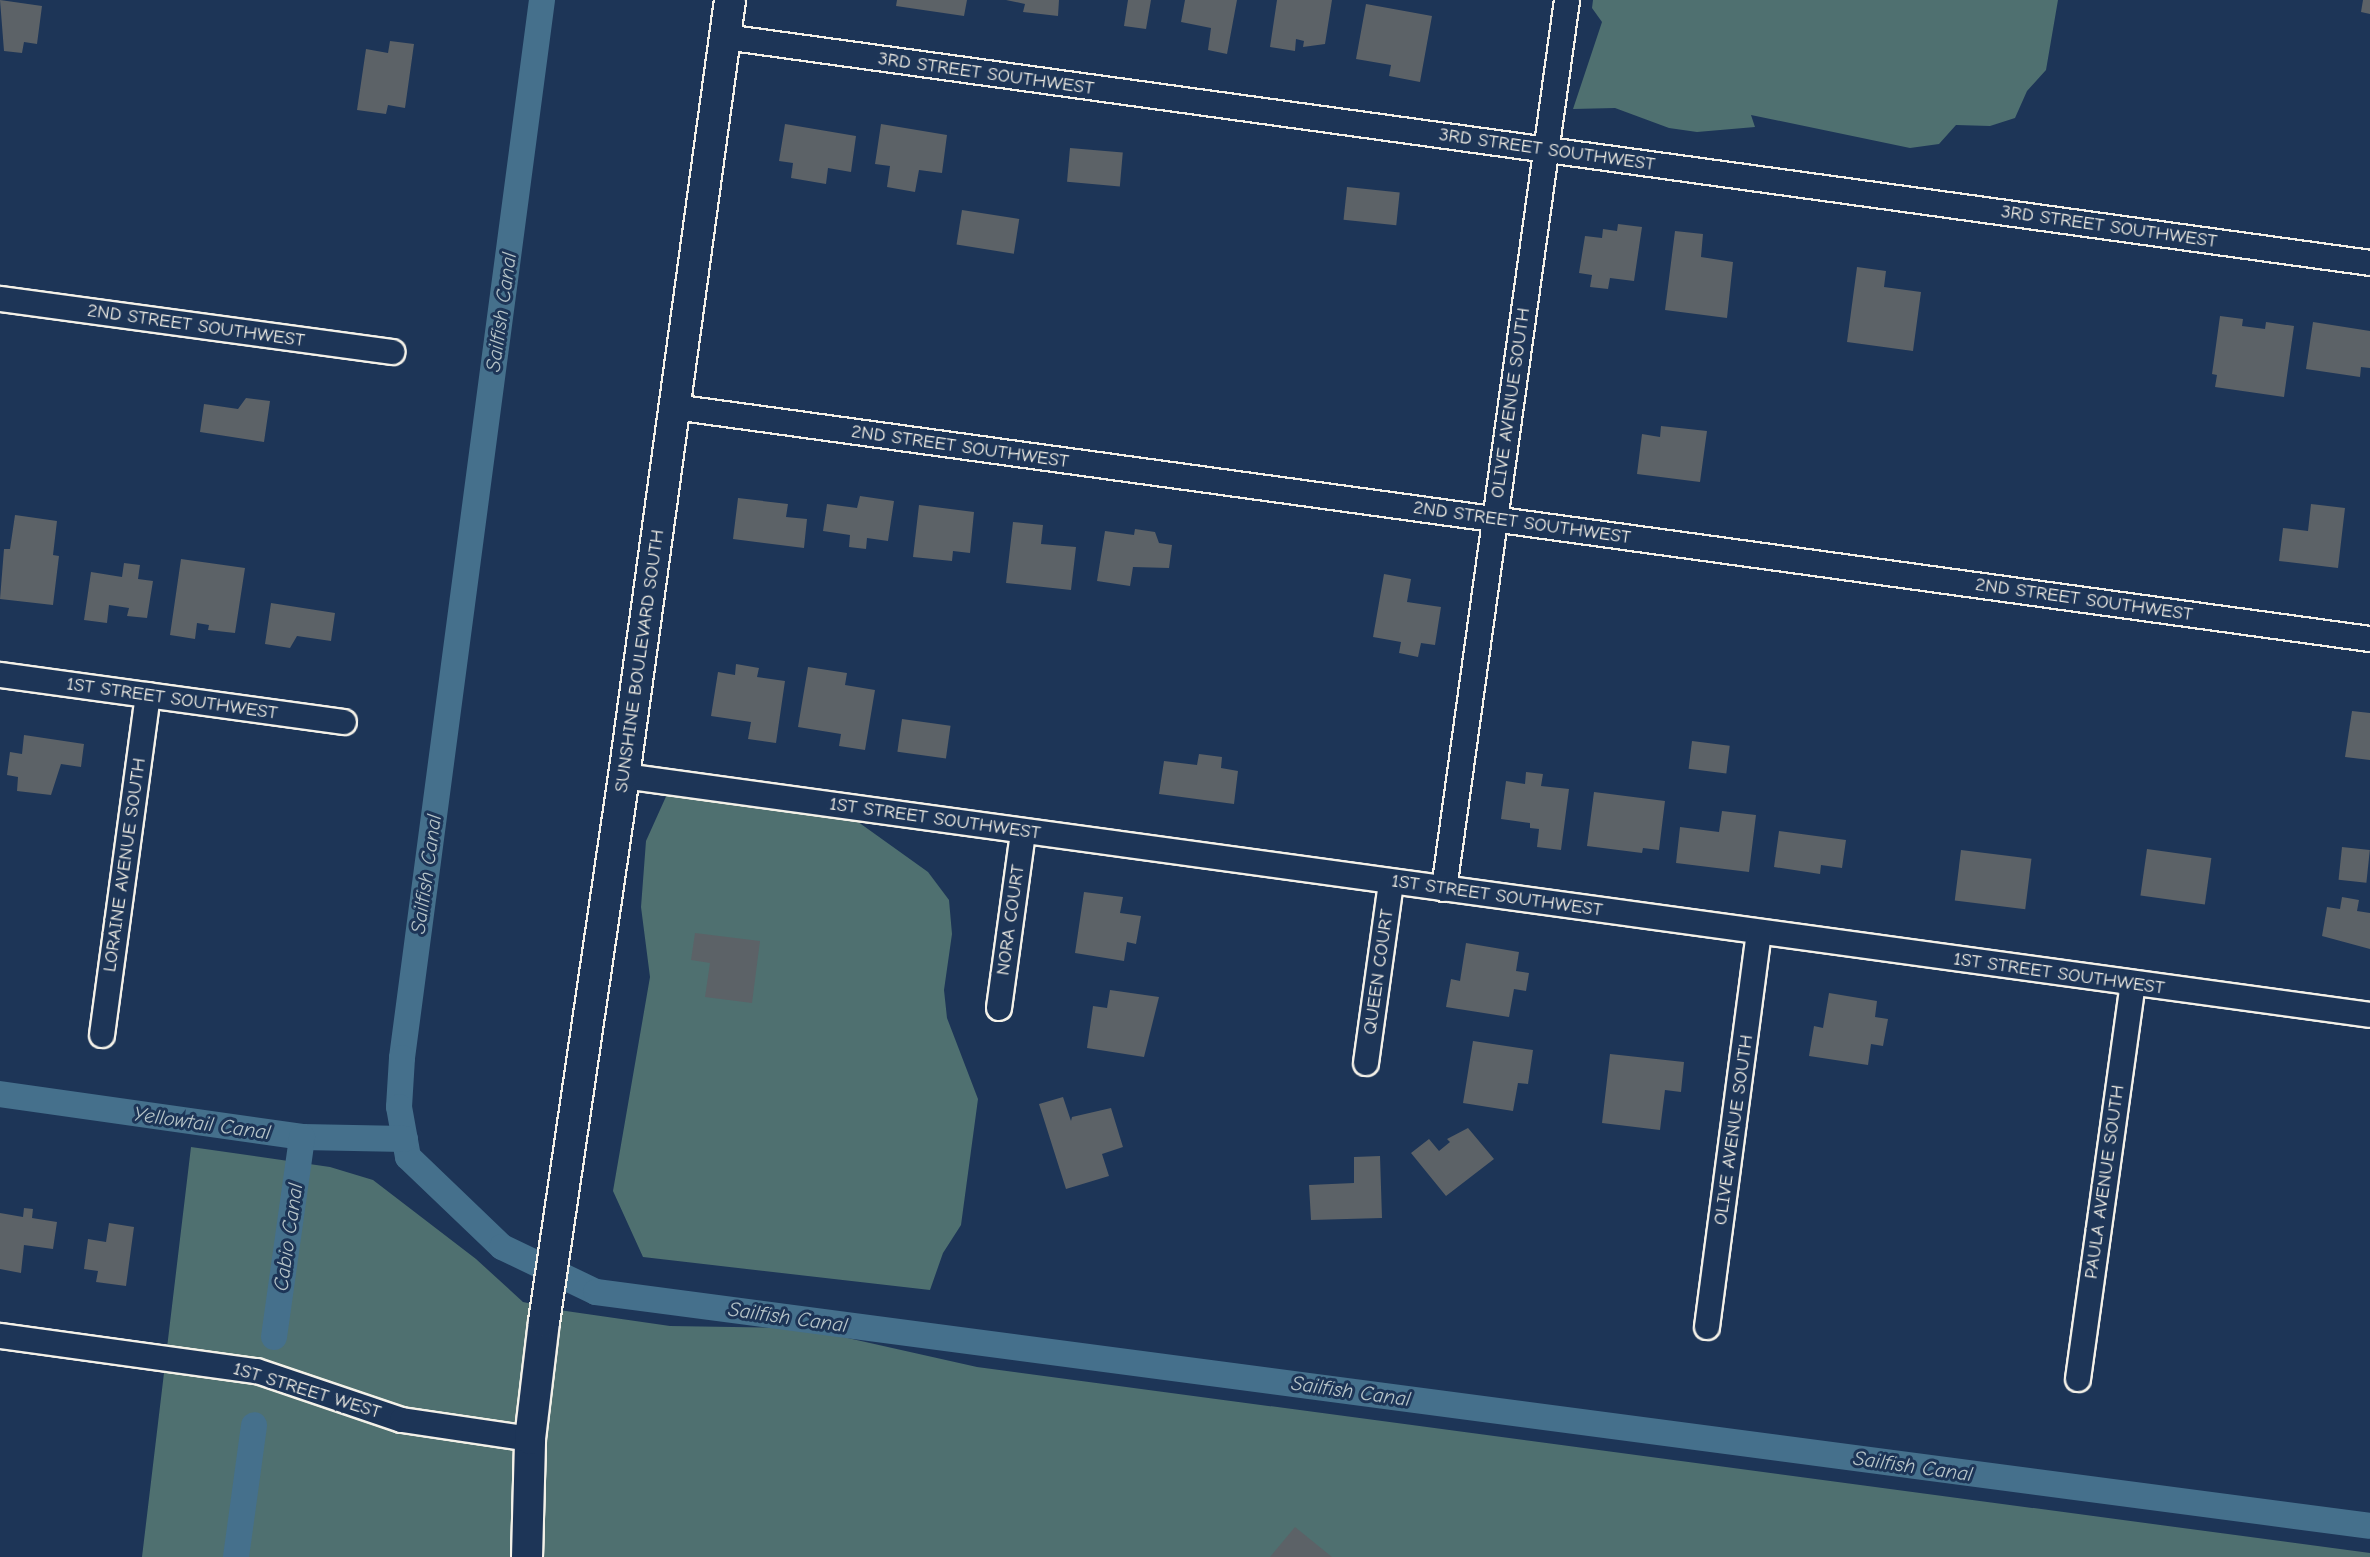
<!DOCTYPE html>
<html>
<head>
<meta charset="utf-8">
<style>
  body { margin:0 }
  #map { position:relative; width:2370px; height:1557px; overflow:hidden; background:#1d3557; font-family:"Comic Neue",sans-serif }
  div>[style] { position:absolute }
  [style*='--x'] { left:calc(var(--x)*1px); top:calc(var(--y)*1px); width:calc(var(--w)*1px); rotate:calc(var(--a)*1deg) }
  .green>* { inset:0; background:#4f7070 }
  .canal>* { height:26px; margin:-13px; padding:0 13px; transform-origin:13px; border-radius:13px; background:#45708c }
  .building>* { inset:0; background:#5c6267; transform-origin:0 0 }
  .roads { filter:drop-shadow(2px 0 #f4f1e8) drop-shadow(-2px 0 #f4f1e8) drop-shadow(0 2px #f4f1e8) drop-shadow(0 -2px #f4f1e8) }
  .minor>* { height:24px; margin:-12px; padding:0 12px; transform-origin:12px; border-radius:12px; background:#1d3557 }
  .tertiary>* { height:30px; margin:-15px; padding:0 15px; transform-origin:15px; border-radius:15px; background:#1d3557 }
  span { translate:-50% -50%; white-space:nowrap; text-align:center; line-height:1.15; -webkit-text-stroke:6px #1d3557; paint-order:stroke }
  .street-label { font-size:19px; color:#f4f1e8 }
  .water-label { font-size:21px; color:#b7c4c8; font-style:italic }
</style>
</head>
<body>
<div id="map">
  <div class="green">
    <i style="clip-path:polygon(1593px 0,2058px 0,2046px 70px,2027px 91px,2015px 118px,1990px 126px,1956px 125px,1939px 144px,1910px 148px,1751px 115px,1755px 127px,1697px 132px,1669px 128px,1615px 108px,1573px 109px,1602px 22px,1592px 8px)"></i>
    <i style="clip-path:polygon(673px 781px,833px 804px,928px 872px,949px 900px,952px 934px,944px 990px,947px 1018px,978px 1099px,961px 1225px,943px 1253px,930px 1290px,643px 1257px,613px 1191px,650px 977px,641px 907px,646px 841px)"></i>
    <i style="clip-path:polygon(191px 1147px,330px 1167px,373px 1180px,476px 1259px,523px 1302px,533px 1304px,514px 1557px,142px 1557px)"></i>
    <i style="clip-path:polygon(559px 1310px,670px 1326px,803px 1328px,977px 1367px,2370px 1553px,2370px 1557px,540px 1557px,544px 1439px)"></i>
  </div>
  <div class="canal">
    <i style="--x:542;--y:0;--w:1067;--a:97.54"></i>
    <i style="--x:402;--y:1058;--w:49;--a:93.5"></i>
    <i style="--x:399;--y:1107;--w:51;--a:79.8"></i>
    <i style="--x:408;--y:1157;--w:130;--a:43.8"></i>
    <i style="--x:502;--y:1247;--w:104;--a:25.6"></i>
    <i style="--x:596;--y:1292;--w:1789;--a:7.51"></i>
    <i style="--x:0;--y:1094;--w:305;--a:8.1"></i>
    <i style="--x:302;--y:1137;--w:103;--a:1.1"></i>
    <i style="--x:274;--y:1337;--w:202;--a:-82"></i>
    <i style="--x:236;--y:1557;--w:133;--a:-82.2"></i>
  </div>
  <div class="building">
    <i style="clip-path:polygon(0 0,42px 6px,37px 44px,24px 42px,22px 53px,4px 51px)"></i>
    <i style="clip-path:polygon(897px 0,967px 0,964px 16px,896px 6px)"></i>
    <i style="clip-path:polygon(1006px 0,1059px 0,1058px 16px,1023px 12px,1025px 4px)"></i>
    <i style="clip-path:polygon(1128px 0,1151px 0,1146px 29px,1124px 26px)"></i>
    <i style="clip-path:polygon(1185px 0,1237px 0,1227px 54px,1208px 50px,1211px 28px,1181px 22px)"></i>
    <i style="clip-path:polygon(1277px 0,1332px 0,1325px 44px,1303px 47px,1304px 41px,1296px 39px,1295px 51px,1270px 47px)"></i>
    <i style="clip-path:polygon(2363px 0,2370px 0,2370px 14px,2361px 12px)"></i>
    <i style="clip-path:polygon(1366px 4px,1432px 16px,1420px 82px,1389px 76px,1391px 65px,1356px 59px)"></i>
    <i style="clip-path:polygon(390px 41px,414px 44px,405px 108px,388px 105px,386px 114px,357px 110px,366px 49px,388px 53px)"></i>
    <i style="clip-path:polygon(785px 124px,856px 136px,851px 172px,828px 168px,826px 184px,791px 178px,793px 163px,779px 161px)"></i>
    <i style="clip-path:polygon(881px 124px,947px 135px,942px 173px,919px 170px,915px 192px,887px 187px,890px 166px,875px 164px)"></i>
    <i style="left:1070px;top:148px;width:53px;height:34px;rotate:5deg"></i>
    <i style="left:1347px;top:187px;width:53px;height:33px;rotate:6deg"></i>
    <i style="left:962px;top:210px;width:58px;height:35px;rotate:9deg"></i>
    <i style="clip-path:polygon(1618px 224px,1642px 227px,1634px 281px,1610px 278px,1608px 289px,1590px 287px,1592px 275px,1579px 273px,1585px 236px,1602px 238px,1603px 229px,1617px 231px)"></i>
    <i style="clip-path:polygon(1675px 231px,1703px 234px,1701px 257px,1733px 262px,1727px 318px,1665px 310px)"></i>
    <i style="clip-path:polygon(1857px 267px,1886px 271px,1884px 287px,1921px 292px,1913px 351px,1847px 342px)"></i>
    <i style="clip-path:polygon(2220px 316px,2243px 319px,2242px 326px,2265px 329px,2266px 322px,2294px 326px,2284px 397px,2215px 387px,2217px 375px,2212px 374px)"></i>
    <i style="clip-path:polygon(2313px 322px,2370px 331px,2370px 368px,2361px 367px,2360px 377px,2306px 369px)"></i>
    <i style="clip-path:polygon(246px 398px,270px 401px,264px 442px,200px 432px,204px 404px,238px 409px)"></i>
    <i style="clip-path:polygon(1661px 426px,1707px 431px,1700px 482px,1637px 474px,1642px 434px,1660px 437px)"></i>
    <i style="clip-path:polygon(860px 496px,894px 501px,888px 541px,867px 538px,866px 549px,849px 547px,850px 535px,823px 531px,827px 504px,857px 508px)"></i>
    <i style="clip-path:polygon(738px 498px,788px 504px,786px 517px,807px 519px,804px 548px,733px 539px)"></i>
    <i style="clip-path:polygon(2311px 504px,2345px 508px,2338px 568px,2279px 561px,2283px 528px,2308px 531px)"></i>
    <i style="clip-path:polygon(919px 505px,974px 512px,970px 553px,953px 551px,952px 561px,913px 557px)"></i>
    <i style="clip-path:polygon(15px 515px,57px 521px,53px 555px,59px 556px,53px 605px,0 599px,4px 549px,10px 549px)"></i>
    <i style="clip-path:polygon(1013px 522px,1043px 525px,1041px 544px,1076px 547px,1071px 590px,1006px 583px)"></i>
    <i style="clip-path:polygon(1135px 529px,1155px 532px,1159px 543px,1172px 545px,1169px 568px,1133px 567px,1130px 586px,1097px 581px,1105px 531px,1134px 535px)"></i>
    <i style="clip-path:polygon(181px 559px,245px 568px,235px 633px,208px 630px,209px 625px,197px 623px,195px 639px,170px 635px)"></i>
    <i style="clip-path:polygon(124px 563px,140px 565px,138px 579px,153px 581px,147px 618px,127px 616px,129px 608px,109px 605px,107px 623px,84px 620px,91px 572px,122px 577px)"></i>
    <i style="clip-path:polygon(1384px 574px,1411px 579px,1407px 602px,1441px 607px,1435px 645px,1421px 643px,1418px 657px,1399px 653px,1401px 642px,1373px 637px)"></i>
    <i style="clip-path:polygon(271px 603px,335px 613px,331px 641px,297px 636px,290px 648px,265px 644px)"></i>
    <i style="clip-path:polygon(736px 664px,759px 668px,757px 677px,785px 681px,776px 743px,748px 739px,751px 722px,711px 716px,718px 672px,735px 675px)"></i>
    <i style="clip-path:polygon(808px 667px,847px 673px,845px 685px,875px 690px,865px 750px,839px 746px,841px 734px,798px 727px)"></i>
    <i style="clip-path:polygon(2352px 711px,2370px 713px,2370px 760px,2345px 757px)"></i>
    <i style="left:902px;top:719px;width:49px;height:33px;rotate:8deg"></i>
    <i style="clip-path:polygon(24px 735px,84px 744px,81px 767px,61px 764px,51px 795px,17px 791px,18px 777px,7px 775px,10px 752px,22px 754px)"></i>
    <i style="left:1692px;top:741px;width:38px;height:28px;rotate:7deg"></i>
    <i style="clip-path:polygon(1199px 754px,1222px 757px,1221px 768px,1238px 771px,1234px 804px,1159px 794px,1164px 761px,1197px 765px)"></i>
    <i style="clip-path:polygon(1526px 772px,1543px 774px,1541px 786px,1569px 789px,1561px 850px,1537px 847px,1539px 829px,1530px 828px,1530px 823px,1501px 819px,1506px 781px,1525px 784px)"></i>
    <i style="clip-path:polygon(1594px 792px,1665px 801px,1659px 850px,1643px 848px,1642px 853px,1587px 846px)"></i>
    <i style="clip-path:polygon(1722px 811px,1756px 815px,1749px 872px,1676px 863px,1680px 827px,1719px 832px)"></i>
    <i style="clip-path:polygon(1779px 831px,1846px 840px,1842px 868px,1821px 865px,1820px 874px,1774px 867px)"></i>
    <i style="left:2342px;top:847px;width:28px;height:33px;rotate:6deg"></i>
    <i style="left:2147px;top:849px;width:65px;height:47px;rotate:8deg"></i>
    <i style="left:1961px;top:850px;width:71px;height:51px;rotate:7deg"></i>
    <i style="clip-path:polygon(1084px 892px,1123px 897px,1120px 913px,1141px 916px,1136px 944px,1127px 942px,1124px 961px,1075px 953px)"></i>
    <i style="clip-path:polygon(2342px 897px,2359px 900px,2357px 911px,2370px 913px,2370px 949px,2322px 936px,2327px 907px,2340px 909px)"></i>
    <i style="clip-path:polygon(695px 933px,760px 941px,752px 1003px,705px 997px,710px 963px,691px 960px)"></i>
    <i style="clip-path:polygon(1466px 943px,1519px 952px,1516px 971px,1529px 973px,1526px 991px,1514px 989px,1509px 1017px,1446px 1007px,1451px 979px,1460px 981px)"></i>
    <i style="clip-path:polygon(1110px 990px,1159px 997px,1144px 1057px,1087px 1048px,1093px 1006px,1107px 1008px)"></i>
    <i style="clip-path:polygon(1829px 993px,1877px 1001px,1875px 1017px,1888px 1019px,1883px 1046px,1871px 1044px,1868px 1065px,1809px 1056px,1814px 1026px,1823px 1028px)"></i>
    <i style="clip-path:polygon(1473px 1041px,1533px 1050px,1528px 1084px,1518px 1083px,1513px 1111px,1463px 1103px)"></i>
    <i style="clip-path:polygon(1610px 1054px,1684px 1062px,1681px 1092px,1665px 1090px,1660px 1130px,1602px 1123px)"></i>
    <i style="clip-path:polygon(1063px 1097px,1071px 1121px,1072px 1117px,1111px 1108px,1123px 1147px,1102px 1154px,1109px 1176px,1066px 1189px,1039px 1104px)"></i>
    <i style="clip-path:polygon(1468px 1128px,1494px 1159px,1446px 1196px,1411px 1153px,1429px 1139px,1439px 1151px,1450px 1142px,1447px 1139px)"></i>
    <i style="clip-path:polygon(1380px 1156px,1382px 1218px,1311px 1220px,1309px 1185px,1354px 1183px,1354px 1157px)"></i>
    <i style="clip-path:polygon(24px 1208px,33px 1209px,32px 1218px,57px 1222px,53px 1249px,24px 1245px,21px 1273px,0 1269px,0 1213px,23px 1217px)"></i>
    <i style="clip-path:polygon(109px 1223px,134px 1227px,126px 1286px,96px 1282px,98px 1271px,84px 1269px,88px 1239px,106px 1242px)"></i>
    <i style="clip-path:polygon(1295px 1527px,1332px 1557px,1270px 1557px)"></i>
  </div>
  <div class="roads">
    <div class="minor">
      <i style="--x:725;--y:37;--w:1660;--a:7.82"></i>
      <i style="--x:0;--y:299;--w:396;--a:7.7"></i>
      <i style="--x:674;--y:407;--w:1712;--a:7.79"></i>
      <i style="--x:0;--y:675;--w:347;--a:7.8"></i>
      <i style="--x:624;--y:776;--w:1762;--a:7.79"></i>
      <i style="--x:1444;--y:889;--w:897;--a:-82.12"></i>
      <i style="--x:999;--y:1008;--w:178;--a:-82.2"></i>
      <i style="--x:102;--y:1035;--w:343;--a:-82.3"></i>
      <i style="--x:1366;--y:1063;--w:183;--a:-82.1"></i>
      <i style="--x:1707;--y:1327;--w:398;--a:-82.5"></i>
      <i style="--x:0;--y:1336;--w:259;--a:7.8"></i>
      <i style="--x:257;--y:1371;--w:153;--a:18.7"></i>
      <i style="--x:402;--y:1420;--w:129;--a:8.4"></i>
      <i style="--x:2078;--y:1379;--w:398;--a:-82.1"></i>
    </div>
    <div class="tertiary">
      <i style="--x:527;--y:1557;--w:118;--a:-88.5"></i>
      <i style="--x:530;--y:1439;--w:118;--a:-83.2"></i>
      <i style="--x:544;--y:1322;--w:552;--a:-81.66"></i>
      <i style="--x:624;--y:776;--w:783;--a:-82.22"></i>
    </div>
  </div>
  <div class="street-label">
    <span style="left:986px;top:74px;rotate:8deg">3RD STREET SOUTHWEST</span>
    <span style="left:1547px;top:150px;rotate:8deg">3RD STREET SOUTHWEST</span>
    <span style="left:2109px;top:227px;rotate:8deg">3RD STREET SOUTHWEST</span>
    <span style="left:196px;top:326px;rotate:8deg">2ND STREET SOUTHWEST</span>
    <span style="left:1511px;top:403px;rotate:-82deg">OLIVE AVENUE SOUTH</span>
    <span style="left:960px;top:447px;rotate:8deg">2ND STREET SOUTHWEST</span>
    <span style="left:1522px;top:523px;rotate:8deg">2ND STREET SOUTHWEST</span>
    <span style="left:2084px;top:600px;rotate:8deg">2ND STREET SOUTHWEST</span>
    <span style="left:640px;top:661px;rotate:-82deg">SUNSHINE BOULEVARD SOUTH</span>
    <span style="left:172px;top:699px;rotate:8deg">1ST STREET SOUTHWEST</span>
    <span style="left:935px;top:819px;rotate:8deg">1ST STREET SOUTHWEST</span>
    <span style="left:125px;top:865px;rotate:-82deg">LORAINE AVENUE SOUTH</span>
    <span style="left:1497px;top:896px;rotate:8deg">1ST STREET SOUTHWEST</span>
    <span style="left:1011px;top:920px;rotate:-82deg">NORA COURT</span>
    <span style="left:1379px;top:972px;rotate:-82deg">QUEEN COURT</span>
    <span style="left:2059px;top:974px;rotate:8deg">1ST STREET SOUTHWEST</span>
    <span style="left:1734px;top:1130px;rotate:-82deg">OLIVE AVENUE SOUTH</span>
    <span style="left:2105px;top:1182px;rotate:-82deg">PAULA AVENUE SOUTH</span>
    <span style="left:307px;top:1391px;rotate:17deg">1ST STREET WEST</span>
  </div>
  <div class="water-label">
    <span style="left:501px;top:312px;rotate:-82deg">Sailfish Canal</span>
    <span style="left:426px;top:874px;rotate:-82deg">Sailfish Canal</span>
    <span style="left:202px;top:1123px;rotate:8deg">Yellowtail Canal</span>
    <span style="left:288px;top:1237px;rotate:-82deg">Cabio Canal</span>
    <span style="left:788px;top:1317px;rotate:8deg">Sailfish Canal</span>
    <span style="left:1351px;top:1391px;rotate:8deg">Sailfish Canal</span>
    <span style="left:1913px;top:1466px;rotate:8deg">Sailfish Canal</span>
  </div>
</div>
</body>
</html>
